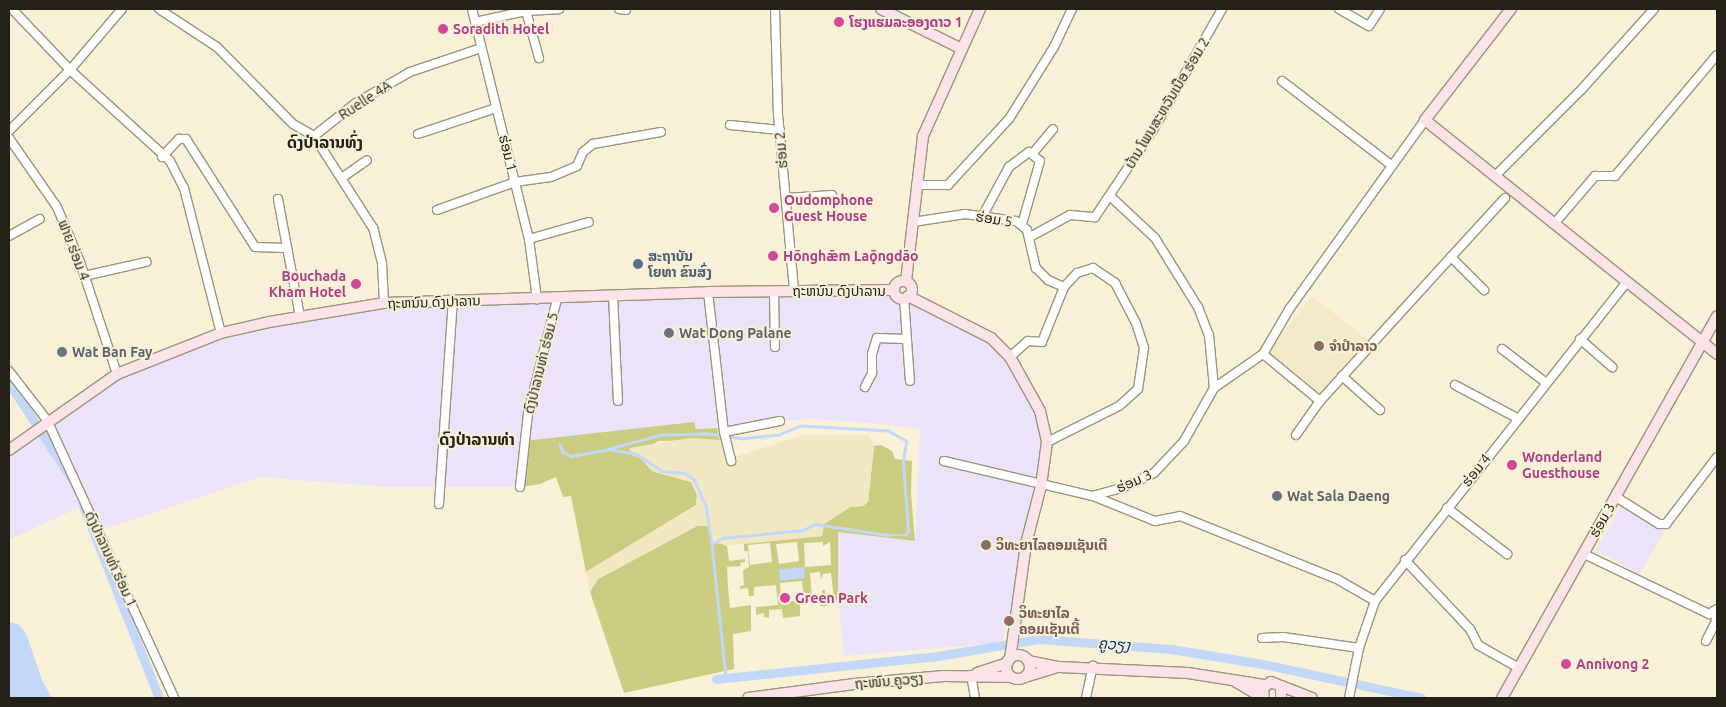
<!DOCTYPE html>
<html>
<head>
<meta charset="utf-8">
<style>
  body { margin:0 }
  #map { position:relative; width:1726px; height:707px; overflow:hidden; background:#f8f1d8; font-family:Ubuntu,"Noto Sans Lao",sans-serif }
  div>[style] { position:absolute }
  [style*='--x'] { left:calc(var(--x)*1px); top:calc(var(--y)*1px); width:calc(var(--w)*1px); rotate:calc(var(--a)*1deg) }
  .commercial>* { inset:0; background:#eae3f9; transform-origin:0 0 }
  .built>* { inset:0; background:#f2e9c8; transform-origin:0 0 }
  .green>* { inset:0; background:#cacd81 }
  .sand>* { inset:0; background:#f1e8c2 }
  .water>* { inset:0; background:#c3d8f9; transform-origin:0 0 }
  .stream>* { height:2.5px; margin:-1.25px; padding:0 1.25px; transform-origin:1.25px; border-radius:1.25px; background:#c3d8f9 }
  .canal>* { height:9px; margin:-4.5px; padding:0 4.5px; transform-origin:4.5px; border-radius:4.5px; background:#c3d8f9 }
  .roads { filter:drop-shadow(1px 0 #9c957e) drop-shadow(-1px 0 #9c957e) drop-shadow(0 1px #9c957e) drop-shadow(0 -1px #9c957e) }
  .street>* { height:8px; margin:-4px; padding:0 4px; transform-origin:4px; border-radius:4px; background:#fff }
  .secondary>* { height:10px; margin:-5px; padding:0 5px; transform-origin:5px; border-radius:5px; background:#fce3e7 }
  .secondary>.ring { margin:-5px; padding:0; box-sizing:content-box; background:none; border:10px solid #fce3e7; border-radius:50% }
  .dots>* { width:14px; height:14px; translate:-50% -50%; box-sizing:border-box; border:2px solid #f8f1d8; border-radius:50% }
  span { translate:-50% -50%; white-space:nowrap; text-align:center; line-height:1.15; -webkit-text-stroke:4px #f8f1d8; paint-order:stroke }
  .hotel-label { font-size:14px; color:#b23c85; font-weight:700 }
  .left { translate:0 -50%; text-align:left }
  .right { translate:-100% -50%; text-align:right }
  .street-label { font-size:14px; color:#242218 }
  .service-label { font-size:14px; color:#4e5e75; font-weight:700 }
  .worship-label { font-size:14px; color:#5b616d; font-weight:700 }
  .education-label { font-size:14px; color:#785e54; font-weight:700 }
  .water-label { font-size:15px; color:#023276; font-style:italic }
  .quarter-label { font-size:16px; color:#242218; font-weight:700 }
  .frame { position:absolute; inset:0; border:10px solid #242218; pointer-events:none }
</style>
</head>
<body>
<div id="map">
  <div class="commercial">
    <i style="clip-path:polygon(848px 290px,903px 298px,991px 338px,1040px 411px,1047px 442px,1020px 582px,1003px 640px,986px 644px,844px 656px,837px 588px,838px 532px,915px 541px,920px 429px,871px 423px,811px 419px,696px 429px,693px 422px,520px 487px,387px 487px,260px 477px,101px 530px,90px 502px,9px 540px,9px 450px,57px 417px,75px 397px,163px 351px,381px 301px)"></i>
    <i style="left:1623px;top:503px;width:50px;height:54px;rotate:30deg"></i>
  </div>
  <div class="built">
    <i style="left:1312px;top:296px;width:71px;height:71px;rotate:38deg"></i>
  </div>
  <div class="green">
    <i style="clip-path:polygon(694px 422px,696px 429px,717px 428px,720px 440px,659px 441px,632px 455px,641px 458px,652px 471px,691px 482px,697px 495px,696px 505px,586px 572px,571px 496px,563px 497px,556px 477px,540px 484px,520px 487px,524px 441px)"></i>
    <i style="clip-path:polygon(evenodd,881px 445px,892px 451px,895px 459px,912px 461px,911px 493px,915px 541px,838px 532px,838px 600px,834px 600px,831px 573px,823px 574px,821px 580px,820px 572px,810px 573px,812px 598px,822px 597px,822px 590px,825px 590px,827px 606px,820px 606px,821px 601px,800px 604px,800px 616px,783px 618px,782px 609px,769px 610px,769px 618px,764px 617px,764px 613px,756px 615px,756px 607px,778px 605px,776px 585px,754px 587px,754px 596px,749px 596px,748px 588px,740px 589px,740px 586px,744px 585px,743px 570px,749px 567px,748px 551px,744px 551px,744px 543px,822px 536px,824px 524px,850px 507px,863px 506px,868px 502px,874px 446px,881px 445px,797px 542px,799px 561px,779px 564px,776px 544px,797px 542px,881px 445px,823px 542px,823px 546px,830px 542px,831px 565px,805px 567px,804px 543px,823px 542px,881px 445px,770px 543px,772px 562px,750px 565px,748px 545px,770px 543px,881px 445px,802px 581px,804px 600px,781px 602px,780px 583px,802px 581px)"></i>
    <i style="clip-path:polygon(697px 526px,710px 526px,717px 542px,727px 546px,729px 561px,745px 559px,745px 562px,740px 563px,741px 566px,727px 567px,728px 587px,730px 608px,751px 605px,751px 631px,733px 634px,734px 669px,624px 693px,590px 592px,598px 579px)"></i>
  </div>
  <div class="sand">
    <i style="clip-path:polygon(804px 435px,869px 435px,874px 446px,868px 501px,863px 506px,850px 507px,824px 524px,822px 536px,725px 546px,722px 543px,712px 544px,710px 526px,697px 526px,598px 579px,590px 592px,586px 572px,696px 505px,697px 495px,691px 482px,652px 471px,641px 458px,632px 455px,629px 448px,689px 438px,720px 440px,725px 460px)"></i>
  </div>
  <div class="water">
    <i style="left:804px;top:567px;width:11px;height:25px;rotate:85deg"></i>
    <i style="clip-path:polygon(9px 622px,18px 624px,26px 633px,42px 680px,52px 698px,9px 698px)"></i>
  </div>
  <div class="stream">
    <i style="--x:560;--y:444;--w:9;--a:69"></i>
    <i style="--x:563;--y:452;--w:9;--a:27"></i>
    <i style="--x:571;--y:456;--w:39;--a:-10"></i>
    <i style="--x:609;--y:449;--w:28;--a:10"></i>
    <i style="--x:637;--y:454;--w:30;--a:34"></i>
    <i style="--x:662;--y:471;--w:23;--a:5"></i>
    <i style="--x:685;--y:473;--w:11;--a:34"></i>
    <i style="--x:694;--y:479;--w:30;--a:66"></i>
    <i style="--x:706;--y:506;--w:38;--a:81"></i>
    <i style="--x:712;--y:544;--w:12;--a:-31"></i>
    <i style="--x:722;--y:538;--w:81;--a:-5.6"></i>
    <i style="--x:803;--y:530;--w:13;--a:-27"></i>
    <i style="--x:815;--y:524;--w:75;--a:8.5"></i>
    <i style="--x:889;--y:535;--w:16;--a:0"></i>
    <i style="--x:905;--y:535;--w:5;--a:-53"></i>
    <i style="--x:908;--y:531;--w:70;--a:-94.1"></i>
    <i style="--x:903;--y:461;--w:20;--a:-81"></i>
    <i style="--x:906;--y:441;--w:21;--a:-151"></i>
    <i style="--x:888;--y:431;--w:87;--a:-176.7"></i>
    <i style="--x:801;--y:426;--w:24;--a:158"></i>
    <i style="--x:779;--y:435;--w:36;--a:174"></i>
    <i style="--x:743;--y:439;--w:37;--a:-172"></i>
    <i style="--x:706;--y:434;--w:44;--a:178.7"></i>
    <i style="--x:662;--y:435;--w:55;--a:165.2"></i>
    <i style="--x:712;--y:544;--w:134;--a:84"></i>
  </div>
  <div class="canal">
    <i style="--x:9;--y:383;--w:113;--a:56.9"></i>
    <i style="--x:83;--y:506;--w:206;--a:68.4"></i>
    <i style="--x:716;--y:679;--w:223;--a:-5.9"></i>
    <i style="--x:938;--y:656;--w:102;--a:-9.6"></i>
    <i style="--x:1039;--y:639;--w:132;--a:4.3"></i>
    <i style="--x:1171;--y:649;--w:93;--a:9.3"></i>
    <i style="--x:1263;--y:664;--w:162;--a:12.1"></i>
  </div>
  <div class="roads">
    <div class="street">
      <i style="--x:12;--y:9;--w:84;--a:46.4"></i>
      <i style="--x:70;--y:70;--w:135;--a:42.3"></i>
      <i style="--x:170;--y:161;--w:30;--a:63"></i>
      <i style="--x:184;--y:188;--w:150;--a:75.7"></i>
      <i style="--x:159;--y:9;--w:69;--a:33.2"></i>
      <i style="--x:217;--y:47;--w:108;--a:45.4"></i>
      <i style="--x:293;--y:124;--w:24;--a:30"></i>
      <i style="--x:472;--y:9;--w:237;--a:76.1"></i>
      <i style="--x:529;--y:239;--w:61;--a:82.4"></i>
      <i style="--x:619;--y:9;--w:7;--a:8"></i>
      <i style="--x:775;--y:9;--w:105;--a:88.4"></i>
      <i style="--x:778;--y:114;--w:178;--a:84.8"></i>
      <i style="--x:1339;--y:9;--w:34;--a:30"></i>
      <i style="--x:1369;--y:26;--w:20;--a:-57"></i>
      <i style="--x:526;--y:11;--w:49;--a:74.5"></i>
      <i style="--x:475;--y:22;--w:52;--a:-12.2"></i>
      <i style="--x:526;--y:11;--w:33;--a:-3"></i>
      <i style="--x:1282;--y:81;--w:138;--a:37.6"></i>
      <i style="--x:730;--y:125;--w:50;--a:5.7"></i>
      <i style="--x:9;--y:131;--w:86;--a:-45"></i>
      <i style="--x:70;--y:70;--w:80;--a:-49.6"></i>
      <i style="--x:418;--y:134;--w:82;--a:-18.4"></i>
      <i style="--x:9;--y:138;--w:84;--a:55.2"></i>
      <i style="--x:57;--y:207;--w:60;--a:67.3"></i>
      <i style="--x:80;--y:262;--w:118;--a:71.7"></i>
      <i style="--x:1033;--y:153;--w:31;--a:-50"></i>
      <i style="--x:162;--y:157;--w:25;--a:-47"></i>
      <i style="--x:179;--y:139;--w:7;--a:0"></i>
      <i style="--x:186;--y:139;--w:128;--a:57.4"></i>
      <i style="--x:255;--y:247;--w:31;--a:2"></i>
      <i style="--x:1495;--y:176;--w:123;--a:-45"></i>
      <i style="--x:1582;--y:89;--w:108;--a:-48"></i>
      <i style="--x:343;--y:177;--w:29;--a:-35"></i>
      <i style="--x:916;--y:185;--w:32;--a:0"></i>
      <i style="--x:948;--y:185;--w:90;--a:-47.3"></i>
      <i style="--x:1009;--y:119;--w:85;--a:-58"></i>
      <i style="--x:1054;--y:47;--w:42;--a:-64.7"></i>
      <i style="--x:1111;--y:197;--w:60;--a:43"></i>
      <i style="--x:1155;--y:238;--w:81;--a:58.1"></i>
      <i style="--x:1198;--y:307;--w:30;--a:69"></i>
      <i style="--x:1209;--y:335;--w:53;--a:84.6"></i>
      <i style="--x:786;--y:198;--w:46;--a:-3.7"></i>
      <i style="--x:278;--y:199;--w:120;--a:79.4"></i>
      <i style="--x:437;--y:210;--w:83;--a:-19.7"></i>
      <i style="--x:515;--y:182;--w:36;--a:-8"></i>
      <i style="--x:551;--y:177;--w:28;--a:-23"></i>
      <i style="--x:577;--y:166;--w:15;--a:-67"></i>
      <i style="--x:583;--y:152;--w:13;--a:-39"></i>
      <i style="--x:593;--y:144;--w:69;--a:-10"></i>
      <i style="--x:983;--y:215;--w:55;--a:-61.6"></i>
      <i style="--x:1009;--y:167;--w:25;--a:-37"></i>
      <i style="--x:1029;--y:152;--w:14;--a:39"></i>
      <i style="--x:1040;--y:161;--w:66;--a:105.9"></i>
      <i style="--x:913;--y:222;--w:53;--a:-8.7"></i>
      <i style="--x:965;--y:214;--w:51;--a:7.8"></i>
      <i style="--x:1016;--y:221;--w:14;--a:39"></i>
      <i style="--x:1027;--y:230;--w:39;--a:77"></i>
      <i style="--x:1036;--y:268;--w:17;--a:45"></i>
      <i style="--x:1048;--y:280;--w:17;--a:24"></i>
      <i style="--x:1064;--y:287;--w:19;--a:-47"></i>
      <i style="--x:1077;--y:273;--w:17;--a:-17"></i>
      <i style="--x:1093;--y:268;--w:27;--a:34"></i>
      <i style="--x:1115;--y:283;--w:45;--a:62.3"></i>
      <i style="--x:1136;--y:323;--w:26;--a:72"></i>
      <i style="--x:1144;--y:348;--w:41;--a:98.3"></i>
      <i style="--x:1138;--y:389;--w:25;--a:138"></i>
      <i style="--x:1119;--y:406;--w:80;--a:153.4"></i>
      <i style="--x:1554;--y:224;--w:63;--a:-49.5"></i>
      <i style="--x:1595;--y:176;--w:20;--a:0"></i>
      <i style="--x:1615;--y:176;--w:158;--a:-49.9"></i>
      <i style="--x:9;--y:236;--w:35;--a:-29"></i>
      <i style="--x:1030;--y:237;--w:46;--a:-28.8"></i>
      <i style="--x:1070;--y:215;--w:25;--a:5"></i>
      <i style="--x:1095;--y:217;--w:105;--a:-56.3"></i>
      <i style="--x:1153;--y:130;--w:139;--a:-60.3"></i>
      <i style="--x:529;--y:239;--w:62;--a:-15.8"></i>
      <i style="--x:1451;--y:257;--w:80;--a:-47.5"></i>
      <i style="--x:84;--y:276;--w:64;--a:-12.7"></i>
      <i style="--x:774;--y:291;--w:56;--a:89"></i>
      <i style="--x:708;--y:292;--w:141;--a:83.5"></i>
      <i style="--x:724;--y:432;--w:57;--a:-11.1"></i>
      <i style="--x:613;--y:296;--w:105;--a:87.3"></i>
      <i style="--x:904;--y:298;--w:83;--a:85.9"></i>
      <i style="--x:384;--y:303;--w:40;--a:-92.9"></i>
      <i style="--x:382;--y:263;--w:36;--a:-104"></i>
      <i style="--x:373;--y:228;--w:109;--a:-122.7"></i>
      <i style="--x:314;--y:136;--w:53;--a:-38.2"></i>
      <i style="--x:356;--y:103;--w:62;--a:-29.9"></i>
      <i style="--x:410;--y:72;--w:75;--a:-18.7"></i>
      <i style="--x:1580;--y:339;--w:43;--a:41.2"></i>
      <i style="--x:1502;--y:349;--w:54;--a:37.5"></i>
      <i style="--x:1263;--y:354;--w:74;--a:39.5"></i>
      <i style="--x:1010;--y:357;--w:24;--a:-42"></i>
      <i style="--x:1028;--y:341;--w:14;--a:4"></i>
      <i style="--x:1042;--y:342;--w:59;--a:-68.2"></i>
      <i style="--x:9;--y:371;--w:62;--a:52.2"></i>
      <i style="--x:47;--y:420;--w:306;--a:65.4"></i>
      <i style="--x:1342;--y:376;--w:51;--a:41.8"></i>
      <i style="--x:1455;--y:385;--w:70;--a:28"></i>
      <i style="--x:865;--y:387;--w:16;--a:-63"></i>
      <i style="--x:872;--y:373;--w:19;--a:-90"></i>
      <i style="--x:872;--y:354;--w:17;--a:-73"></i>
      <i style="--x:877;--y:338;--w:28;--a:2"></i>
      <i style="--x:724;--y:432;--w:30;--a:76"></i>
      <i style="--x:1296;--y:435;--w:42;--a:-54.8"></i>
      <i style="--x:1320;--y:401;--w:195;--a:-47.7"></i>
      <i style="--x:1451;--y:257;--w:47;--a:45"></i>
      <i style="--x:944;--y:461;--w:152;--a:13.3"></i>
      <i style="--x:1092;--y:496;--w:31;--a:-15"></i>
      <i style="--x:1122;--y:488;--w:35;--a:-25"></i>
      <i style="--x:1154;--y:473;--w:44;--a:-46.8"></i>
      <i style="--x:1184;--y:441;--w:61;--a:-60.5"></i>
      <i style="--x:1214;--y:388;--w:60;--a:-34.8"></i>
      <i style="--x:1263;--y:354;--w:53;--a:-59.6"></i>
      <i style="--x:1290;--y:308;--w:231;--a:-54.3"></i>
      <i style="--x:520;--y:487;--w:74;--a:-83.8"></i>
      <i style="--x:528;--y:413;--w:118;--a:-75.7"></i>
      <i style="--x:1093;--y:496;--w:67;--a:22"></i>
      <i style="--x:1155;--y:521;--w:25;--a:-11"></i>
      <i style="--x:1180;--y:516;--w:169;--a:21.9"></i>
      <i style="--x:1337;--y:579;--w:44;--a:30.1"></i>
      <i style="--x:1616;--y:497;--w:51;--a:32.1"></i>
      <i style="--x:1659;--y:524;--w:7;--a:0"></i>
      <i style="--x:1666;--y:524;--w:84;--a:-52.7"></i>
      <i style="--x:439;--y:504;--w:203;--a:-86.1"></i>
      <i style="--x:1447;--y:508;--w:76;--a:37.5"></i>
      <i style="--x:1584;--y:554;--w:139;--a:25.6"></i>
      <i style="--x:1709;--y:614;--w:9;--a:-32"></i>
      <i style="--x:1405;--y:560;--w:95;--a:46.7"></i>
      <i style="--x:1470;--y:629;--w:18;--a:63"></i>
      <i style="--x:1478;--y:645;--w:47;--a:29.3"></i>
      <i style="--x:1262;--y:638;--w:21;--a:-3"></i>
      <i style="--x:1283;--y:637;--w:77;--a:8.2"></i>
      <i style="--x:1706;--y:641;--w:22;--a:-63"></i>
      <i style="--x:1716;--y:621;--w:9;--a:-96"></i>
      <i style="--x:971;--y:675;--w:23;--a:80"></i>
      <i style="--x:1086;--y:698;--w:33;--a:-78"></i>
      <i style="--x:1349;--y:698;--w:51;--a:-78.7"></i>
      <i style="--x:1359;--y:648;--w:50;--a:-71.2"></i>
      <i style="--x:1375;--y:601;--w:407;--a:-51.7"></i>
    </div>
    <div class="secondary">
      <i style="--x:881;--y:9;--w:90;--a:26.3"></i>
      <i style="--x:1511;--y:9;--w:140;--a:127.8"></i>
      <i style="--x:1425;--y:120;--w:374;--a:38.7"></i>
      <i style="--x:906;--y:281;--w:146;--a:-83.3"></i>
      <i style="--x:923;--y:136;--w:139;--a:-65.8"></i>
      <i class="ring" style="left:894px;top:281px;width:8px;height:8px"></i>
      <i style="--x:908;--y:296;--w:93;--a:26.8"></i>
      <i style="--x:991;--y:338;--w:27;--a:45"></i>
      <i style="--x:1010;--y:357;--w:62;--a:60.9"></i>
      <i style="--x:1040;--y:411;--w:32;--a:77"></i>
      <i style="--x:1047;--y:442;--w:44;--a:97.8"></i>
      <i style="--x:1041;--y:486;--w:60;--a:104.5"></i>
      <i style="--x:1026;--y:544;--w:116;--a:97.9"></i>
      <i style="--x:9;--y:450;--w:132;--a:-35.1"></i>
      <i style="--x:117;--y:374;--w:112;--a:-21.5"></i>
      <i style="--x:221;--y:333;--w:49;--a:-12.9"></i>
      <i style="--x:269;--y:322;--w:117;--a:-9.4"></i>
      <i style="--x:384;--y:303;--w:324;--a:-1.9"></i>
      <i style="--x:708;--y:292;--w:186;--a:-0.6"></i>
      <i class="ring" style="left:1006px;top:655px;width:14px;height:14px"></i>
      <i style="--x:1028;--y:661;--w:32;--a:11"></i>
      <i style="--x:1059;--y:667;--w:129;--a:2.7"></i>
      <i style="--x:1188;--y:673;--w:78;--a:8.9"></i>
      <i style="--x:977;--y:673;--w:32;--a:-18"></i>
      <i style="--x:1025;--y:677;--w:31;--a:-17"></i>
      <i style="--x:1236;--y:682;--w:32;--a:30"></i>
      <i style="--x:1281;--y:686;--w:33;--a:21"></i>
      <i style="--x:748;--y:698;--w:107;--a:-7.5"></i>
      <i style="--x:854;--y:684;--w:90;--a:-5.1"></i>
      <i style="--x:944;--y:676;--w:67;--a:0.9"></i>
      <i style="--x:1264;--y:698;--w:10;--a:-96"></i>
      <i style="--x:1263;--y:688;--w:10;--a:-37"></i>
      <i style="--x:1271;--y:682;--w:11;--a:22"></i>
      <i style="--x:1281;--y:686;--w:12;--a:90"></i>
      <i style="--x:1502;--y:698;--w:438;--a:-60.6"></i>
    </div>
  </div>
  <div class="dots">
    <i style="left:839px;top:22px;background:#d1479c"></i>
    <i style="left:443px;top:29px;background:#d1479c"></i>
    <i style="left:774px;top:208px;background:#d1479c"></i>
    <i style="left:773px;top:256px;background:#d1479c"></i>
    <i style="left:638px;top:264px;background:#5c6f8a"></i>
    <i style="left:356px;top:284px;background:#d1479c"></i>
    <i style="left:669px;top:333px;background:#6b7280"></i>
    <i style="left:1319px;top:346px;background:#8d6e63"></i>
    <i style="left:62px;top:352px;background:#6b7280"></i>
    <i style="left:1512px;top:465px;background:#d1479c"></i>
    <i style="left:1277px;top:496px;background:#6b7280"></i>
    <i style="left:986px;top:545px;background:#8d6e63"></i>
    <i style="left:785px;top:598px;background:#d1479c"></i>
    <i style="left:1009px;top:621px;background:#8d6e63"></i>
    <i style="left:1566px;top:664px;background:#d1479c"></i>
  </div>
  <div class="hotel-label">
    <span class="left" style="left:849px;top:22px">ໂຮງແຮມລະອອງດາວ 1</span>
    <span class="left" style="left:453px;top:29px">Soradith Hotel</span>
    <span class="left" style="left:784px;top:208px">Oudomphone<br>Guest House</span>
    <span class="left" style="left:783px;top:256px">Hōnghǣm Laǭngdāo</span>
    <span class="right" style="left:346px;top:284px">Bouchada<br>Kham Hotel</span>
    <span class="left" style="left:1522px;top:465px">Wonderland<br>Guesthouse</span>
    <span class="left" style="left:795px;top:598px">Green Park</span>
    <span class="left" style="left:1576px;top:664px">Annivong 2</span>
  </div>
  <div class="street-label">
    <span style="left:365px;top:100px;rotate:-33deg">Ruelle 4A</span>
    <span style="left:1167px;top:103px;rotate:-59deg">ບ້ານ ໂພນສະຫວັນເນືອ ຮ່ອມ 2</span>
    <span style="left:781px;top:150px;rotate:-95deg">ຮ່ອມ 2</span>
    <span style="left:508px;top:153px;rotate:76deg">ຮ່ອມ 1</span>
    <span style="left:994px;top:219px;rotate:9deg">ຮ່ອມ 5</span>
    <span style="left:74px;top:250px;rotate:69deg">ຟາຍ ຮ່ອມ 4</span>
    <span style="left:839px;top:291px">ຖະຫນົນ ດົງປາລານ</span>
    <span style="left:434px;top:302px;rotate:-2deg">ຖະຫນົນ ດົງປາລານ</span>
    <span style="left:541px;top:363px;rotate:-76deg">ດົງປ່າລານທ່າ ຮ່ອມ 5</span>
    <span style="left:1476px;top:470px;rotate:-52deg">ຮ່ອມ 4</span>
    <span style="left:1134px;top:481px;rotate:-24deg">ຮ່ອມ 3</span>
    <span style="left:1602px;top:520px;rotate:-61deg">ຮ່ອມ 3</span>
    <span style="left:111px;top:559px;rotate:65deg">ດົງປ່າລານທ່າ ຮ່ອມ 1</span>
    <span style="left:889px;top:681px;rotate:-5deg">ຖະໜົນ ຄູວຽງ</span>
  </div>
  <div class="service-label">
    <span class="left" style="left:648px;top:264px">ສະຖາບັນ<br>ໂຍທາ ຂົນສົ່ງ</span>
  </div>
  <div class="worship-label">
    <span class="left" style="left:679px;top:333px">Wat Dong Palane</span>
    <span class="left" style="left:72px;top:352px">Wat Ban Fay</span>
    <span class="left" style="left:1287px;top:496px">Wat Sala Daeng</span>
  </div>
  <div class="education-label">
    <span class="left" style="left:1329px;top:346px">ຈຳປຳລາວ</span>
    <span class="left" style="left:996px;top:545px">ວິທະຍາໄລຄອມເຊັນເຕີ</span>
    <span class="left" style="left:1019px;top:621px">ວິທະຍາໄລ<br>ຄອມເຊັນເຕີ້</span>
  </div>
  <div class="water-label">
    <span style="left:1114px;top:644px;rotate:4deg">ຄູວຽງ</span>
  </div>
  <div class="quarter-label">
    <span style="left:325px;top:142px">ດົງປ່າລານທົ່ງ</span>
    <span style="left:477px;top:439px">ດົງປ່າລານທ່າ</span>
  </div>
  <div class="frame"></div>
</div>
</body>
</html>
